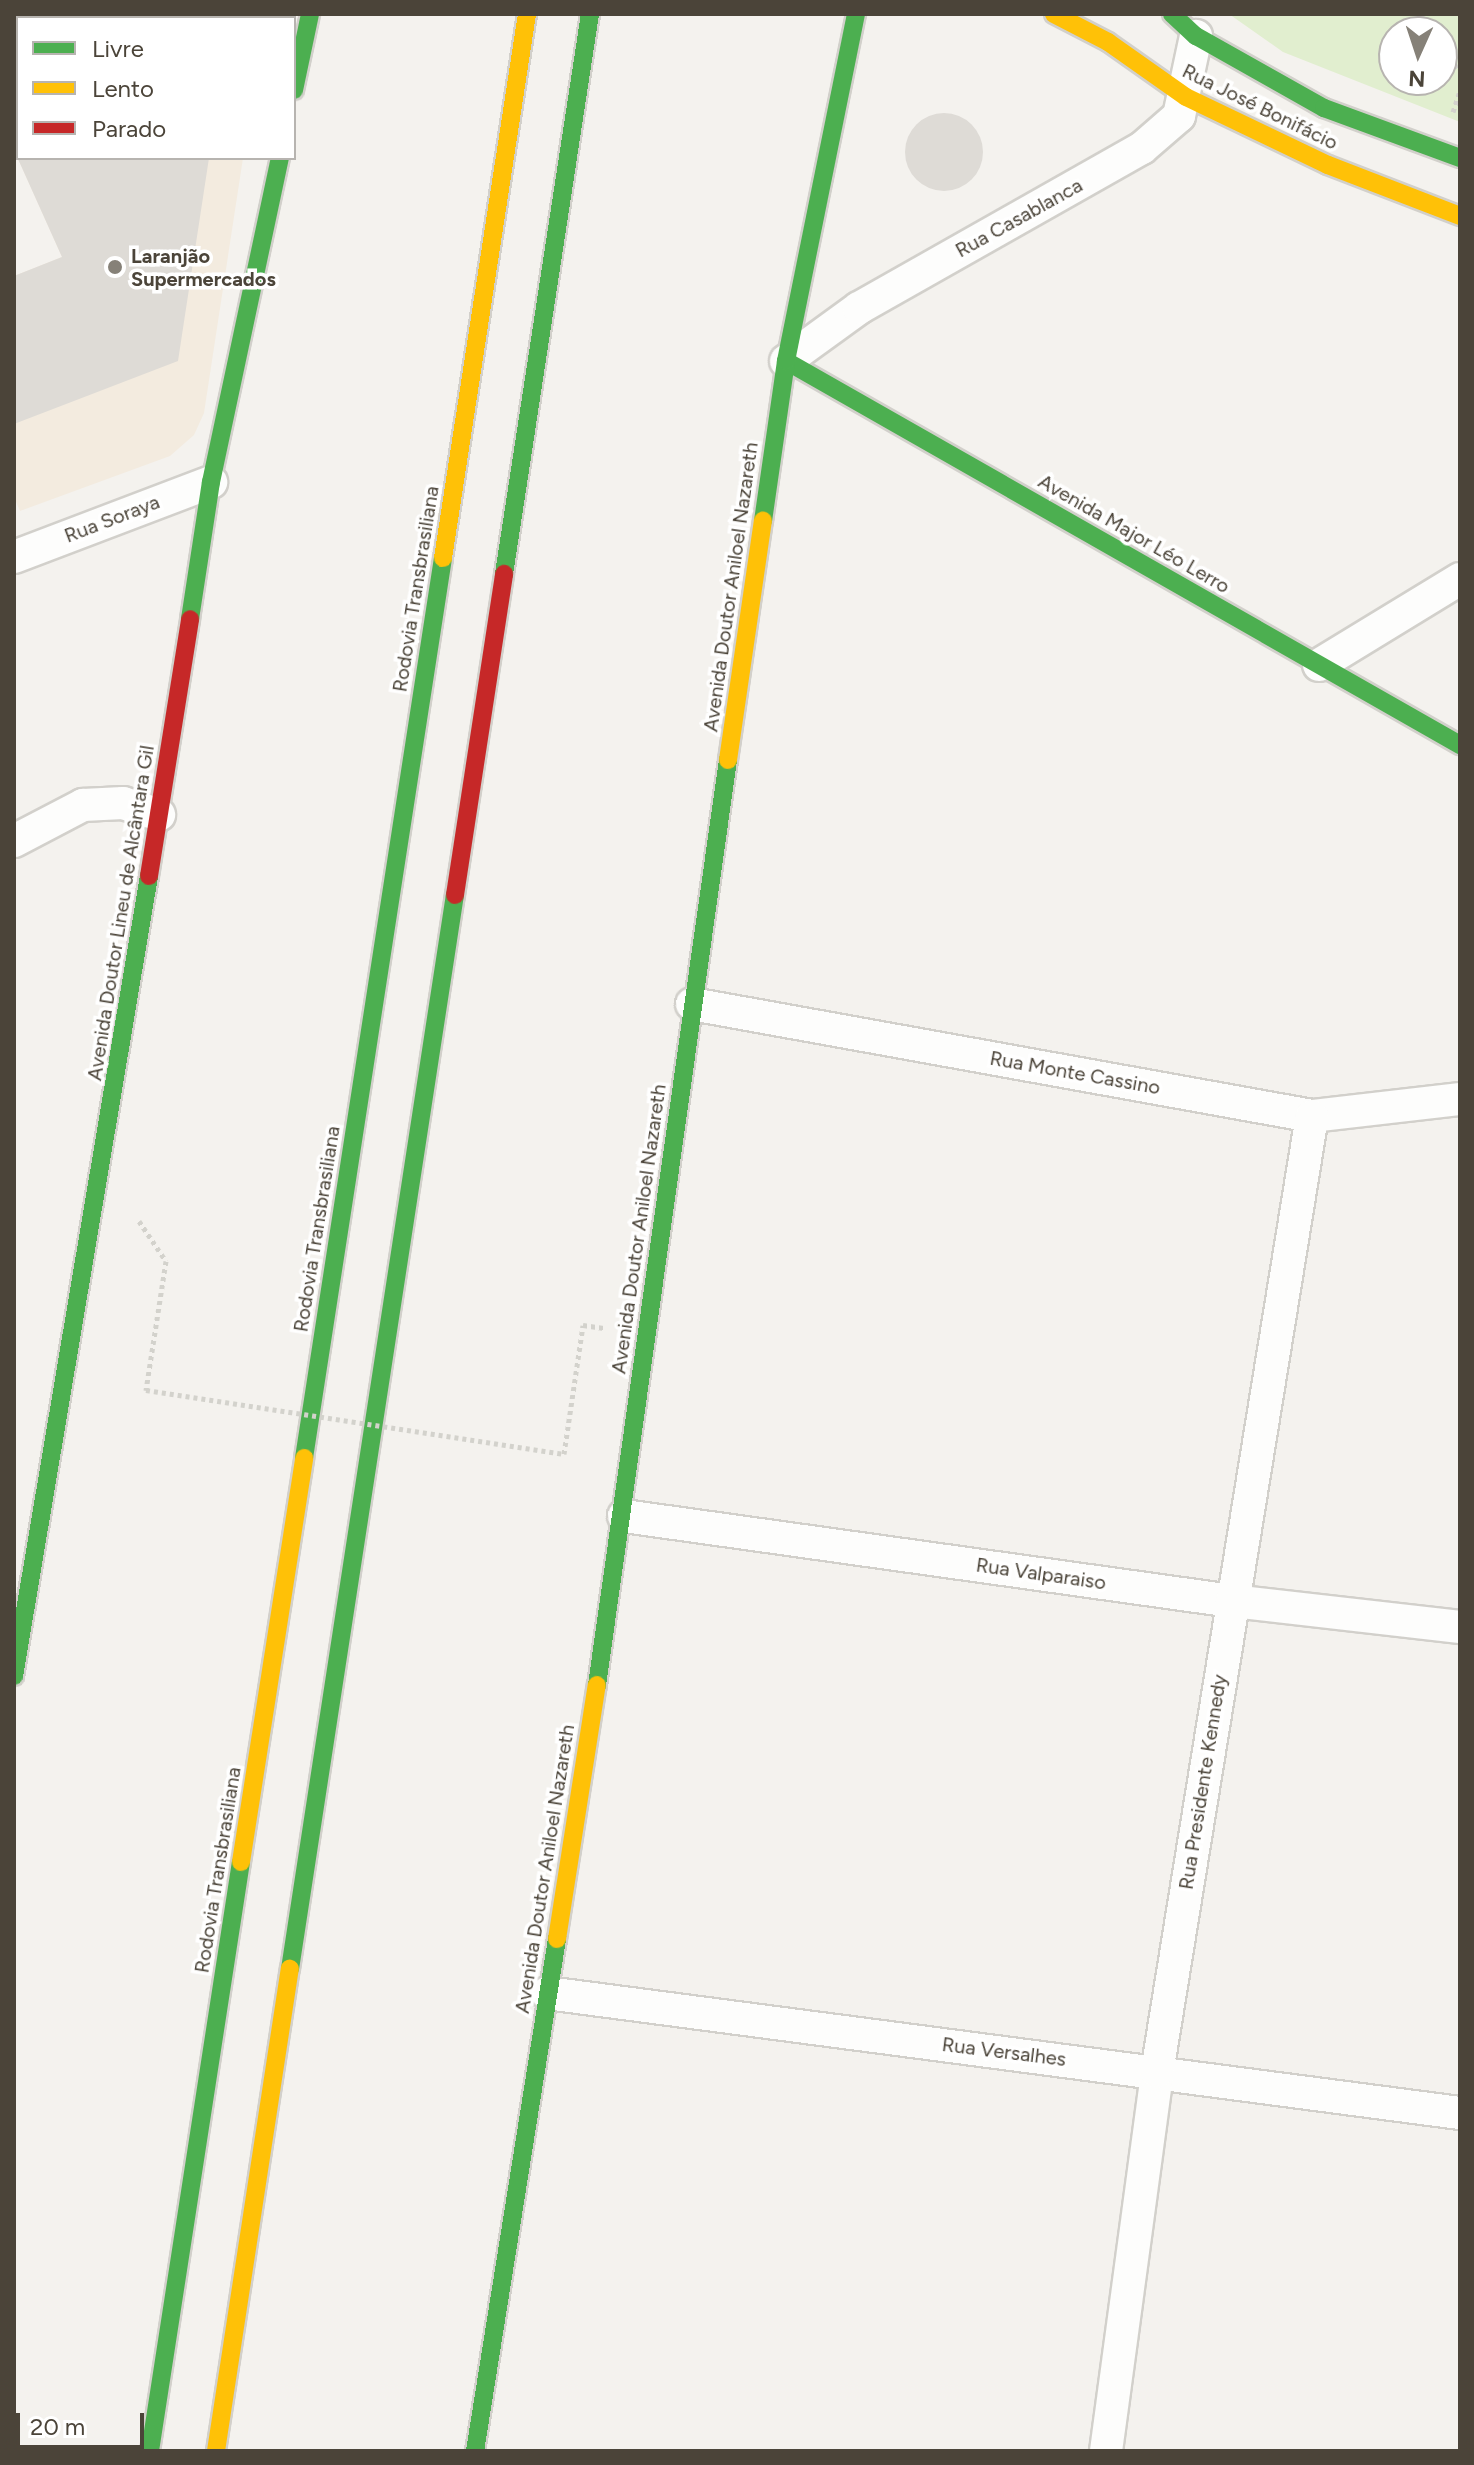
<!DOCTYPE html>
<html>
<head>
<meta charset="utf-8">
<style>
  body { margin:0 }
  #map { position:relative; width:1474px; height:2465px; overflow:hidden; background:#f4f2ee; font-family:Figtree,sans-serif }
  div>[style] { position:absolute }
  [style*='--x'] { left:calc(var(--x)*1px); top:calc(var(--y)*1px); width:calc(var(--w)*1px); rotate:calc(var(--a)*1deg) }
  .commercial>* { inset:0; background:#f3ebdf }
  .green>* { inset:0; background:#e1eecf }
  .building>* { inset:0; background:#dedbd6 }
  .round { border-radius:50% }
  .path>* { height:5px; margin-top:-2.5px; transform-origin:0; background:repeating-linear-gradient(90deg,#d3d2cc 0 4px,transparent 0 8px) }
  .roads { filter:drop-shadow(2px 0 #d2d0cb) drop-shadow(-2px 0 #d2d0cb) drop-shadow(0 2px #d2d0cb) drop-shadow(0 -2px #d2d0cb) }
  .street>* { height:32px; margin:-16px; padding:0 16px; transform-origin:16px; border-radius:16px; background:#fdfdfc }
  .fast>* { height:18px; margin:-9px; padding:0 9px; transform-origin:9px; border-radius:9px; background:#4caf50 }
  .slow>* { height:18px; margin:-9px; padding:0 9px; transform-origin:9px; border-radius:9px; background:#ffc107 }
  .jam>* { height:18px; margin:-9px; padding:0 9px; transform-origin:9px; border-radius:9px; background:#c62828 }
  .path-bridge>* { height:5px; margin-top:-2.5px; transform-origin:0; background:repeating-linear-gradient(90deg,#d3d2cc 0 4px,transparent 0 8px) }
  .dots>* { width:22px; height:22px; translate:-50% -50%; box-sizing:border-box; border:4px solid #fff; border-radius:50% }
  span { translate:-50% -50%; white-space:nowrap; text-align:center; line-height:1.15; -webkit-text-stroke:7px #fff; paint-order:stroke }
  .street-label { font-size:20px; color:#4b4439 }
  .poi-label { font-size:20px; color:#4b4439; font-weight:700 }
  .left { translate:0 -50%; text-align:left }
  .frame { position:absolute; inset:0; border:16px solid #4b4439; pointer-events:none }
  .legend { position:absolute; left:16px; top:16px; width:280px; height:144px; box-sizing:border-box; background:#fff; border:2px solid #b7b4b0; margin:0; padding:10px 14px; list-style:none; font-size:24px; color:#4b4439 }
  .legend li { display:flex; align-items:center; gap:16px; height:40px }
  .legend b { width:40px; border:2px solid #b7b4b0 }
  .north { position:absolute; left:1378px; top:16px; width:80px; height:80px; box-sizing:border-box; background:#fff; border:2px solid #b7b4b0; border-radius:50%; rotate:183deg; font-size:22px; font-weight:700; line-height:32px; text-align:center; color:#4b4439 }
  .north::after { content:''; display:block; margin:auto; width:28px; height:36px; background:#868178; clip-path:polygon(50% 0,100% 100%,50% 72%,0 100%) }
  .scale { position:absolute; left:16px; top:2413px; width:128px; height:36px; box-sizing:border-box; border:4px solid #4b4439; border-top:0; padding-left:10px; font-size:24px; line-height:28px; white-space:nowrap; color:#4b4439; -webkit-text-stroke:6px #fff; paint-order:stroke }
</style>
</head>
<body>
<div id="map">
  <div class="commercial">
    <i style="clip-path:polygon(145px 14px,265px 14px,134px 18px)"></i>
    <i style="clip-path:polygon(18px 61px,18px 158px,243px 158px,204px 413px,194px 435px,170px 456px,20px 511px,14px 497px,14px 276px,62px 257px,14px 150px)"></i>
  </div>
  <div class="green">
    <i style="clip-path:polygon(evenodd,1229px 14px,1460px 14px,1460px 122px,1283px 52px,1229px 14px,1394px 32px,1442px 32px,1442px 80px,1394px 80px,1394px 32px)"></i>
  </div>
  <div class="building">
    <i style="clip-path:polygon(18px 92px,18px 158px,209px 158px,178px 361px,14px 424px,14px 276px,62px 257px,14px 150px)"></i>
    <i class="round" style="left:905px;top:113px;width:78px;height:78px"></i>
  </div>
  <div class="path">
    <i style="--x:1421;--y:14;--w:20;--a:66"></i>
    <i style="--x:1442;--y:55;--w:23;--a:38"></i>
    <i style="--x:1453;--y:112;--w:23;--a:-72"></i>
    <i style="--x:139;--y:1221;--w:48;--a:56"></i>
    <i style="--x:166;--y:1261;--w:131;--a:98.8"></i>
    <i style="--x:564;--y:1454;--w:130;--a:-81.6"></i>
    <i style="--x:583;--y:1325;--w:21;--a:8"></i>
  </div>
  <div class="roads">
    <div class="street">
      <i style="--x:49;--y:18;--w:12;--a:-20"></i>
      <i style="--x:14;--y:32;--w:4;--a:-27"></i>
      <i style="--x:786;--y:361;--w:90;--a:-36"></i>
      <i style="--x:859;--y:308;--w:325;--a:-29.5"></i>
      <i style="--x:1142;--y:148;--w:49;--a:-40.9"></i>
      <i style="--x:1179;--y:116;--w:82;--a:-78"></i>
      <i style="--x:14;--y:557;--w:211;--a:-20.8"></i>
      <i style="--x:1319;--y:665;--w:165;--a:-31.4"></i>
      <i style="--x:14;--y:841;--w:78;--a:-27.6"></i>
      <i style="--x:83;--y:805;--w:40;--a:-2.9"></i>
      <i style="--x:123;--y:803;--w:38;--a:18"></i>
      <i style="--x:692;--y:1004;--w:630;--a:10.24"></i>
      <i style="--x:1312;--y:1116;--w:149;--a:-6.6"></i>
      <i style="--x:624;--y:1516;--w:614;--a:7.96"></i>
      <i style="--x:1232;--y:1601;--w:229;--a:6.5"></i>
      <i style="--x:547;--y:1993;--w:921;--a:7.49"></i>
      <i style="--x:1106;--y:2451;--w:382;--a:-82.3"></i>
      <i style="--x:1157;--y:2072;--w:968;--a:-80.79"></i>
    </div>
    <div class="fast">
      <i style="--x:1172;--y:14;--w:33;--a:43"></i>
      <i style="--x:1196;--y:36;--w:147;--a:29.4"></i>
      <i style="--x:1324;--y:108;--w:145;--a:20.2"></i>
      <i style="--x:294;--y:90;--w:78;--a:-78.1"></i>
      <i style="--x:786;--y:361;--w:776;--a:29.67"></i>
      <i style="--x:763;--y:521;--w:162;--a:-81.8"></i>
      <i style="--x:786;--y:361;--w:354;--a:-78.6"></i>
      <i style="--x:504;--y:574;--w:567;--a:-81.27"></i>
      <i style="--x:190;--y:619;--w:139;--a:-81.3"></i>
      <i style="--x:211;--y:482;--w:331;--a:-78"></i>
      <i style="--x:304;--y:1458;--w:911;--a:-81.22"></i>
      <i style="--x:14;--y:1676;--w:811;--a:-80.42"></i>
      <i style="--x:597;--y:1685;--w:934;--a:-81.94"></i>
      <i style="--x:290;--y:1969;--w:1087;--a:-81.27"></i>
      <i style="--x:150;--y:2451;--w:596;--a:-81.22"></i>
      <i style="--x:475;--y:2451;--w:519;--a:-80.9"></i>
    </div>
    <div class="slow">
      <i style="--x:1054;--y:14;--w:61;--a:27.4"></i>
      <i style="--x:1108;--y:42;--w:95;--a:35.2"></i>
      <i style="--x:1186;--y:97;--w:157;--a:25.6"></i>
      <i style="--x:1328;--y:165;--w:142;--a:21.1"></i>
      <i style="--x:443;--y:558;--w:550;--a:-81.22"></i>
      <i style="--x:728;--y:760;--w:242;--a:-81.7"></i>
      <i style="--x:241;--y:1862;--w:409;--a:-81.1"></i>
      <i style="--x:557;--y:1939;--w:257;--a:-81.1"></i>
      <i style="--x:216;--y:2451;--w:488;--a:-81.3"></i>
    </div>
    <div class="jam">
      <i style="--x:149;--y:876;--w:260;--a:-80.9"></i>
      <i style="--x:455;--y:895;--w:325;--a:-81.3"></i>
    </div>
  </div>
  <div class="path-bridge">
    <i style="--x:146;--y:1390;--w:423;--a:8.7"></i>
  </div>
  <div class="dots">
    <i style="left:115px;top:267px;background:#868178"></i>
  </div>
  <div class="street-label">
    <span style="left:1260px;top:107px;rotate:26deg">Rua José Bonifácio</span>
    <span style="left:1019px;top:218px;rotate:-29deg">Rua Casablanca</span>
    <span style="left:112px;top:519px;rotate:-21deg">Rua Soraya</span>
    <span style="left:1134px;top:534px;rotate:30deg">Avenida Major Léo Lerro</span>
    <span style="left:731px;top:587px;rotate:-82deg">Avenida Doutor Aniloel Nazareth</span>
    <span style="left:416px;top:589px;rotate:-81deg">Rodovia Transbrasiliana</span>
    <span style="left:121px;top:913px;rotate:-81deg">Avenida Doutor Lineu de Alcântara Gil</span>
    <span style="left:1075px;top:1073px;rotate:10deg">Rua Monte Cassino</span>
    <span style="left:317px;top:1229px;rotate:-81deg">Rodovia Transbrasiliana</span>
    <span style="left:639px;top:1229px;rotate:-82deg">Avenida Doutor Aniloel Nazareth</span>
    <span style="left:1041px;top:1574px;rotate:8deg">Rua Valparaiso</span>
    <span style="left:1203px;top:1782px;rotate:-81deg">Rua Presidente Kennedy</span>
    <span style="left:545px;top:1869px;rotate:-81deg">Avenida Doutor Aniloel Nazareth</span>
    <span style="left:218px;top:1870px;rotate:-81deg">Rodovia Transbrasiliana</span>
    <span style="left:1004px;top:2052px;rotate:7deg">Rua Versalhes</span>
  </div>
  <div class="poi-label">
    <span class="left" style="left:131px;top:268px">Laranjão<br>Supermercados</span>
  </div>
  <div class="frame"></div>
  <ul class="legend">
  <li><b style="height:10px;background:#4caf50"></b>Livre</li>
  <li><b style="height:10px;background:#ffc107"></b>Lento</li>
  <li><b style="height:10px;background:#c62828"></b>Parado</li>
  </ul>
  <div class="north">N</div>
  <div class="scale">20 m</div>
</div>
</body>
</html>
